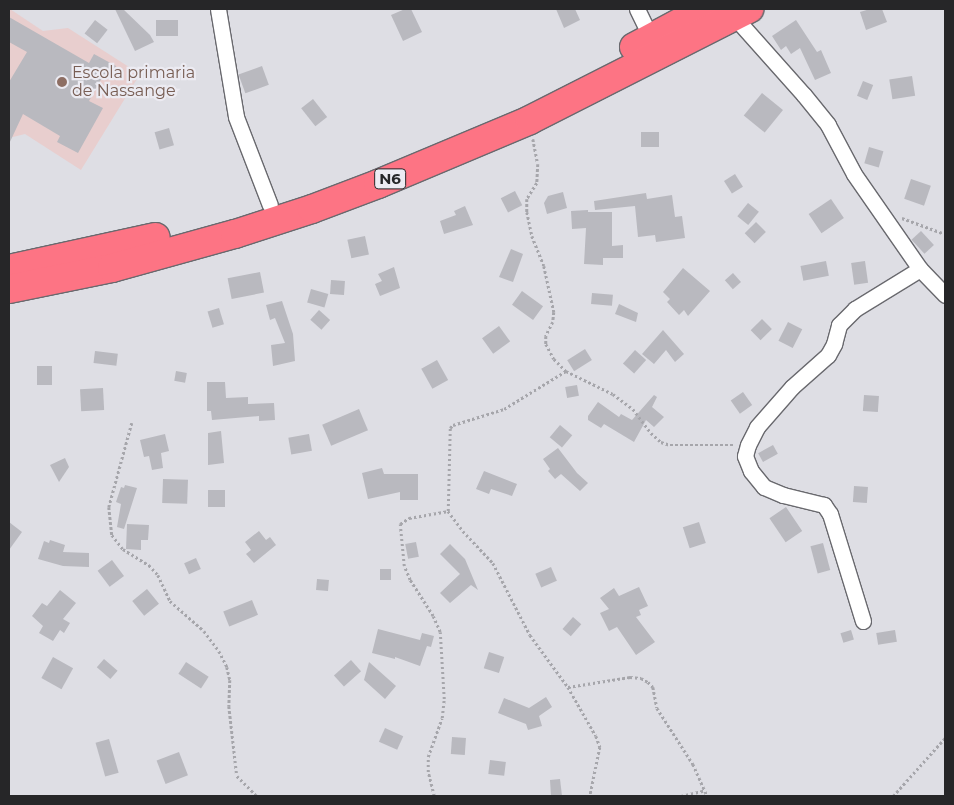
<!DOCTYPE html>
<html>
<head>
<meta charset="utf-8">
<style>
  body { margin:0 }
  #map { position:relative; width:954px; height:805px; overflow:hidden; background:#dedee4; font-family:Montserrat,sans-serif }
  div>[style] { position:absolute }
  [style*='--x'] { left:calc(var(--x)*1px); top:calc(var(--y)*1px); width:calc(var(--w)*1px); rotate:calc(var(--a)*1deg) }
  .education>* { inset:0; background:#e8cece }
  .building>* { inset:0; background:#b9b9bf; transform-origin:0 0 }
  .path>* { height:2.5px; margin-top:-1.25px; transform-origin:0; background:repeating-linear-gradient(90deg,#a6a6ab 0 2.5px,transparent 0 5px) }
  .roads { filter:drop-shadow(1px 0 #69696e) drop-shadow(-1px 0 #69696e) drop-shadow(0 1px #69696e) drop-shadow(0 -1px #69696e) }
  .street>* { height:15px; margin:-7.5px; padding:0 7.5px; transform-origin:7.5px; border-radius:7.5px; background:#fff }
  .highway>* { height:28px; margin:-14px; padding:0 14px; transform-origin:14px; border-radius:14px; background:#fd7484 }
  .dots>* { width:14px; height:14px; translate:-50% -50%; box-sizing:border-box; border:2px solid #ecebf2; border-radius:50% }
  span { translate:-50% -50%; white-space:nowrap; text-align:center; line-height:1.15; -webkit-text-stroke:4.5px #ecebf2; paint-order:stroke }
  .shield-label span { padding:1px 4px; background:#ecebf2; border:1px solid; border-radius:4px; -webkit-text-stroke-width:0 }
  .shield-label { font-size:15px; color:#262628; font-weight:700 }
  .education-label { font-size:16px; color:#785e54 }
  .left { translate:0 -50%; text-align:left }
  .frame { position:absolute; inset:0; border:10px solid #262628; pointer-events:none }
</style>
</head>
<body>
<div id="map">
  <div class="education">
    <i style="clip-path:polygon(10px 9px,43px 31px,68px 28px,140px 74px,81px 170px,25px 134px,9px 138px)"></i>
  </div>
  <div class="building">
    <i style="clip-path:polygon(115px 9px,123px 9px,150px 35px,154px 42px,135px 51px)"></i>
    <i style="clip-path:polygon(405px 9px,411px 9px,422px 32px,403px 41px,391px 15px)"></i>
    <i style="clip-path:polygon(556px 9px,575px 9px,580px 20px,564px 28px)"></i>
    <i style="clip-path:polygon(870px 9px,882px 9px,887px 22px,866px 30px,860px 12px)"></i>
    <i style="clip-path:polygon(9px 17px,89px 63px,94px 54px,116px 66px,111px 77px,104px 74px,89px 101px,103px 108px,78px 153px,57px 142px,60px 136px,23px 114px,9px 144px,9px 82px,27px 52px,9px 42px)"></i>
    <i style="left:95px;top:20px;width:16px;height:17px;rotate:38deg"></i>
    <i style="left:156px;top:20px;width:22px;height:16px"></i>
    <i style="clip-path:polygon(796px 20px,817px 52px,821px 50px,831px 73px,815px 80px,800px 48px,791px 54px,786px 46px,781px 50px,772px 36px)"></i>
    <i style="left:262px;top:66px;width:20px;height:25px;rotate:70deg"></i>
    <i style="left:912px;top:76px;width:20px;height:23px;rotate:81deg"></i>
    <i style="left:863px;top:81px;width:11px;height:16px;rotate:22deg"></i>
    <i style="left:762px;top:93px;width:27px;height:29px;rotate:39deg"></i>
    <i style="left:313px;top:99px;width:23px;height:15px;rotate:52deg"></i>
    <i style="left:169px;top:128px;width:18px;height:15px;rotate:74deg"></i>
    <i style="left:641px;top:132px;width:18px;height:15px"></i>
    <i style="left:869px;top:147px;width:15px;height:17px;rotate:16deg"></i>
    <i style="left:735px;top:174px;width:15px;height:13px;rotate:58deg"></i>
    <i style="left:911px;top:179px;width:21px;height:21px;rotate:19deg"></i>
    <i style="left:515px;top:191px;width:16px;height:16px;rotate:63deg"></i>
    <i style="clip-path:polygon(563px 192px,567px 208px,547px 214px,544px 203px,548px 196px)"></i>
    <i style="clip-path:polygon(646px 193px,647px 199px,672px 195px,675px 217px,682px 216px,685px 238px,656px 242px,655px 235px,638px 237px,635px 206px,595px 210px,594px 201px)"></i>
    <i style="left:831px;top:199px;width:23px;height:27px;rotate:56deg"></i>
    <i style="left:748px;top:203px;width:14px;height:17px;rotate:39deg"></i>
    <i style="clip-path:polygon(465px 206px,473px 225px,444px 234px,440px 221px,456px 215px,454px 211px)"></i>
    <i style="clip-path:polygon(588px 210px,588px 212px,612px 212px,612px 246px,623px 245px,623px 258px,603px 258px,603px 265px,584px 264px,586px 228px,572px 229px,571px 211px)"></i>
    <i style="left:756px;top:222px;width:14px;height:16px;rotate:45deg"></i>
    <i style="left:921px;top:231px;width:19px;height:13px;rotate:47deg"></i>
    <i style="left:365px;top:236px;width:19px;height:18px;rotate:78deg"></i>
    <i style="clip-path:polygon(511px 249px,523px 254px,513px 282px,499px 277px)"></i>
    <i style="left:826px;top:261px;width:15px;height:26px;rotate:79deg"></i>
    <i style="left:865px;top:261px;width:22px;height:14px;rotate:82deg"></i>
    <i style="clip-path:polygon(394px 267px,400px 288px,380px 296px,375px 284px,382px 281px,378px 274px)"></i>
    <i style="clip-path:polygon(683px 268px,710px 291px,688px 316px,684px 310px,679px 315px,667px 302px,670px 299px,663px 292px)"></i>
    <i style="left:260px;top:272px;width:21px;height:33px;rotate:79deg"></i>
    <i style="left:733px;top:273px;width:12px;height:11px;rotate:48deg"></i>
    <i style="left:331px;top:280px;width:14px;height:14px;rotate:4deg"></i>
    <i style="left:311px;top:289px;width:18px;height:14px;rotate:16deg"></i>
    <i style="left:522px;top:291px;width:26px;height:17px;rotate:36deg"></i>
    <i style="left:592px;top:293px;width:21px;height:11px;rotate:5deg"></i>
    <i style="clip-path:polygon(282px 301px,293px 334px,295px 361px,273px 366px,271px 345px,285px 343px,275px 318px,270px 320px,266px 305px)"></i>
    <i style="clip-path:polygon(619px 304px,638px 313px,636px 322px,615px 314px)"></i>
    <i style="left:219px;top:308px;width:17px;height:12px;rotate:73deg"></i>
    <i style="left:319px;top:310px;width:15px;height:13px;rotate:42deg"></i>
    <i style="left:762px;top:319px;width:14px;height:16px;rotate:45deg"></i>
    <i style="left:788px;top:322px;width:16px;height:21px;rotate:27deg"></i>
    <i style="left:499px;top:326px;width:19px;height:21px;rotate:54deg"></i>
    <i style="clip-path:polygon(663px 330px,684px 354px,675px 362px,666px 350px,654px 364px,642px 354px)"></i>
    <i style="left:585px;top:349px;width:13px;height:21px;rotate:58deg"></i>
    <i style="left:635px;top:350px;width:15px;height:18px;rotate:42deg"></i>
    <i style="left:95px;top:351px;width:23px;height:12px;rotate:7deg"></i>
    <i style="left:437px;top:360px;width:23px;height:18px;rotate:61deg"></i>
    <i style="left:37px;top:366px;width:15px;height:19px"></i>
    <i style="left:176px;top:371px;width:11px;height:10px;rotate:10deg"></i>
    <i style="clip-path:polygon(207px 382px,225px 382px,226px 398px,248px 397px,248px 404px,274px 403px,275px 420px,259px 421px,259px 416px,212px 420px,211px 411px,207px 411px)"></i>
    <i style="left:577px;top:385px;width:11px;height:12px;rotate:80deg"></i>
    <i style="left:103px;top:388px;width:22px;height:23px;rotate:87deg"></i>
    <i style="left:743px;top:392px;width:16px;height:15px;rotate:55deg"></i>
    <i style="clip-path:polygon(654px 395px,657px 397px,652px 407px,664px 417px,654px 427px,646px 420px,634px 442px,604px 424px,601px 428px,588px 420px,588px 416px,598px 402px,619px 417px,621px 414px,632px 420px)"></i>
    <i style="left:864px;top:395px;width:15px;height:16px;rotate:4deg"></i>
    <i style="left:359px;top:409px;width:23px;height:40px;rotate:67deg"></i>
    <i style="left:560px;top:425px;width:16px;height:16px;rotate:40deg"></i>
    <i style="clip-path:polygon(221px 431px,224px 463px,208px 465px,208px 433px)"></i>
    <i style="clip-path:polygon(165px 434px,169px 451px,161px 453px,163px 468px,152px 470px,149px 456px,144px 457px,140px 440px)"></i>
    <i style="left:309px;top:434px;width:17px;height:21px;rotate:80deg"></i>
    <i style="left:773px;top:445px;width:10px;height:17px;rotate:61deg"></i>
    <i style="clip-path:polygon(558px 448px,577px 473px,588px 483px,580px 491px,561px 474px,555px 479px,548px 471px,550px 469px,543px 459px)"></i>
    <i style="clip-path:polygon(65px 458px,69px 467px,59px 482px,50px 465px)"></i>
    <i style="clip-path:polygon(382px 468px,384px 474px,418px 474px,418px 500px,400px 500px,400px 492px,368px 499px,362px 473px)"></i>
    <i style="clip-path:polygon(484px 471px,517px 484px,512px 496px,491px 489px,489px 494px,476px 489px)"></i>
    <i style="left:163px;top:479px;width:25px;height:24px;rotate:2deg"></i>
    <i style="clip-path:polygon(125px 485px,137px 488px,124px 529px,117px 527px,121px 504px,116px 502px,121px 487px,124px 488px)"></i>
    <i style="left:854px;top:486px;width:14px;height:16px;rotate:4deg"></i>
    <i style="left:208px;top:490px;width:17px;height:17px"></i>
    <i style="left:786px;top:507px;width:29px;height:20px;rotate:56deg"></i>
    <i style="clip-path:polygon(9px 522px,22px 532px,9px 550px)"></i>
    <i style="left:699px;top:522px;width:22px;height:17px;rotate:72deg"></i>
    <i style="clip-path:polygon(127px 524px,149px 525px,148px 540px,141px 540px,141px 550px,126px 549px)"></i>
    <i style="clip-path:polygon(259px 531px,266px 540px,270px 537px,276px 545px,254px 563px,246px 554px,251px 550px,245px 542px)"></i>
    <i style="clip-path:polygon(50px 540px,65px 545px,63px 552px,89px 553px,89px 567px,63px 566px,38px 559px,44px 541px,49px 543px)"></i>
    <i style="left:416px;top:542px;width:15px;height:11px;rotate:79deg"></i>
    <i style="left:823px;top:543px;width:28px;height:13px;rotate:75deg"></i>
    <i style="clip-path:polygon(450px 544px,465px 559px,478px 590px,471px 585px,450px 603px,440px 593px,460px 574px,440px 554px)"></i>
    <i style="left:196px;top:558px;width:12px;height:13px;rotate:66deg"></i>
    <i style="left:112px;top:560px;width:20px;height:18px;rotate:53deg"></i>
    <i style="left:551px;top:567px;width:15px;height:17px;rotate:67deg"></i>
    <i style="left:380px;top:569px;width:11px;height:11px"></i>
    <i style="left:317px;top:579px;width:12px;height:11px;rotate:5deg"></i>
    <i style="clip-path:polygon(639px 587px,648px 606px,639px 610px,641px 615px,636px 617px,655px 642px,636px 655px,617px 627px,609px 631px,600px 613px,609px 609px,600px 598px,614px 588px,619px 596px)"></i>
    <i style="left:147px;top:589px;width:19px;height:19px;rotate:51deg"></i>
    <i style="clip-path:polygon(60px 590px,76px 603px,63px 619px,70px 623px,64px 633px,60px 630px,53px 641px,39px 633px,43px 626px,32px 616px,42px 603px,47px 606px)"></i>
    <i style="left:252px;top:600px;width:16px;height:31px;rotate:68deg"></i>
    <i style="left:573px;top:617px;width:11px;height:16px;rotate:41deg"></i>
    <i style="clip-path:polygon(378px 629px,420px 640px,422px 633px,434px 636px,431px 647px,427px 646px,420px 666px,395px 657px,395px 659px,372px 653px)"></i>
    <i style="left:851px;top:630px;width:10px;height:11px;rotate:73deg"></i>
    <i style="left:895px;top:630px;width:12px;height:19px;rotate:81deg"></i>
    <i style="left:489px;top:652px;width:16px;height:17px;rotate:18deg"></i>
    <i style="left:53px;top:657px;width:23px;height:24px;rotate:29deg"></i>
    <i style="left:104px;top:659px;width:18px;height:11px;rotate:41deg"></i>
    <i style="left:351px;top:660px;width:15px;height:23px;rotate:48deg"></i>
    <i style="left:186px;top:662px;width:27px;height:14px;rotate:33deg"></i>
    <i style="clip-path:polygon(369px 662px,396px 686px,385px 699px,364px 680px)"></i>
    <i style="clip-path:polygon(546px 697px,552px 707px,539px 716px,542px 726px,528px 730px,526px 724px,498px 713px,504px 698px,529px 708px)"></i>
    <i style="left:385px;top:728px;width:20px;height:15px;rotate:24deg"></i>
    <i style="left:452px;top:737px;width:14px;height:17px;rotate:4deg"></i>
    <i style="left:109px;top:739px;width:35px;height:14px;rotate:74deg"></i>
    <i style="left:179px;top:752px;width:25px;height:24px;rotate:69deg"></i>
    <i style="left:490px;top:760px;width:16px;height:14px;rotate:7deg"></i>
    <i style="clip-path:polygon(560px 779px,562px 796px,551px 796px,550px 780px)"></i>
  </div>
  <div class="path">
    <i style="--x:533;--y:139;--w:25;--a:79"></i>
    <i style="--x:538;--y:164;--w:19;--a:93"></i>
    <i style="--x:537;--y:183;--w:19;--a:122"></i>
    <i style="--x:527;--y:199;--w:13;--a:90"></i>
    <i style="--x:527;--y:212;--w:25;--a:78"></i>
    <i style="--x:532;--y:236;--w:32;--a:68"></i>
    <i style="--x:544;--y:266;--w:47;--a:77.7"></i>
    <i style="--x:554;--y:312;--w:10;--a:96"></i>
    <i style="--x:553;--y:322;--w:16;--a:117"></i>
    <i style="--x:546;--y:336;--w:8;--a:90"></i>
    <i style="--x:546;--y:344;--w:17;--a:62"></i>
    <i style="--x:554;--y:359;--w:17;--a:45"></i>
    <i style="--x:566;--y:371;--w:52;--a:26.1"></i>
    <i style="--x:613;--y:394;--w:25;--a:37"></i>
    <i style="--x:633;--y:409;--w:30;--a:53"></i>
    <i style="--x:651;--y:433;--w:13;--a:42"></i>
    <i style="--x:661;--y:442;--w:9;--a:18"></i>
    <i style="--x:670;--y:445;--w:64;--a:0"></i>
    <i style="--x:902;--y:218;--w:46;--a:20.4"></i>
    <i style="--x:132;--y:423;--w:87;--a:105.3"></i>
    <i style="--x:109;--y:507;--w:28;--a:84"></i>
    <i style="--x:112;--y:535;--w:18;--a:52"></i>
    <i style="--x:123;--y:549;--w:31;--a:32"></i>
    <i style="--x:149;--y:565;--w:13;--a:48"></i>
    <i style="--x:158;--y:575;--w:29;--a:65"></i>
    <i style="--x:170;--y:601;--w:45;--a:41.4"></i>
    <i style="--x:204;--y:631;--w:25;--a:53"></i>
    <i style="--x:219;--y:651;--w:18;--a:63"></i>
    <i style="--x:227;--y:667;--w:13;--a:77"></i>
    <i style="--x:230;--y:680;--w:26;--a:92"></i>
    <i style="--x:229;--y:706;--w:70;--a:83.5"></i>
    <i style="--x:237;--y:776;--w:28;--a:45"></i>
    <i style="--x:448;--y:511;--w:25;--a:53"></i>
    <i style="--x:463;--y:531;--w:44;--a:46.8"></i>
    <i style="--x:493;--y:563;--w:81;--a:62.8"></i>
    <i style="--x:530;--y:635;--w:64;--a:53.8"></i>
    <i style="--x:568;--y:687;--w:56;--a:60.3"></i>
    <i style="--x:596;--y:736;--w:12;--a:70"></i>
    <i style="--x:600;--y:747;--w:50;--a:101.5"></i>
    <i style="--x:568;--y:687;--w:63;--a:-9.2"></i>
    <i style="--x:630;--y:677;--w:11;--a:5"></i>
    <i style="--x:641;--y:678;--w:8;--a:30"></i>
    <i style="--x:648;--y:682;--w:7;--a:45"></i>
    <i style="--x:653;--y:687;--w:21;--a:79"></i>
    <i style="--x:657;--y:708;--w:67;--a:57.3"></i>
    <i style="--x:693;--y:764;--w:35;--a:66"></i>
    <i style="--x:434;--y:796;--w:25;--a:-104"></i>
    <i style="--x:428;--y:772;--w:15;--a:-90"></i>
    <i style="--x:428;--y:757;--w:41;--a:-70.3"></i>
    <i style="--x:442;--y:718;--w:19;--a:-84"></i>
    <i style="--x:444;--y:699;--w:67;--a:-93.4"></i>
    <i style="--x:440;--y:632;--w:17;--a:-114"></i>
    <i style="--x:433;--y:616;--w:43;--a:-122.6"></i>
    <i style="--x:410;--y:580;--w:15;--a:-113"></i>
    <i style="--x:404;--y:566;--w:42;--a:-95.4"></i>
    <i style="--x:400;--y:524;--w:11;--a:-34"></i>
    <i style="--x:409;--y:518;--w:40;--a:-10"></i>
    <i style="--x:448;--y:511;--w:83;--a:-88.6"></i>
    <i style="--x:450;--y:428;--w:4;--a:-45"></i>
    <i style="--x:453;--y:425;--w:53;--a:-17.4"></i>
    <i style="--x:504;--y:409;--w:73;--a:-31.5"></i>
    <i style="--x:681;--y:796;--w:23;--a:-13"></i>
    <i style="--x:893;--y:796;--w:78;--a:-48.1"></i>
  </div>
  <div class="roads">
    <div class="street">
      <i style="--x:218;--y:9;--w:109;--a:80.5"></i>
      <i style="--x:236;--y:117;--w:94;--a:68.9"></i>
      <i style="--x:637;--y:9;--w:32;--a:64"></i>
      <i style="--x:730;--y:12;--w:111;--a:48.3"></i>
      <i style="--x:804;--y:95;--w:38;--a:51"></i>
      <i style="--x:828;--y:125;--w:55;--a:62"></i>
      <i style="--x:854;--y:174;--w:116;--a:55.2"></i>
      <i style="--x:920;--y:269;--w:36;--a:46"></i>
      <i style="--x:863;--y:621;--w:112;--a:-107.1"></i>
      <i style="--x:830;--y:514;--w:11;--a:-124"></i>
      <i style="--x:824;--y:505;--w:42;--a:-166.3"></i>
      <i style="--x:783;--y:495;--w:21;--a:-157"></i>
      <i style="--x:764;--y:487;--w:21;--a:-129"></i>
      <i style="--x:751;--y:471;--w:16;--a:-112"></i>
      <i style="--x:745;--y:456;--w:11;--a:-75"></i>
      <i style="--x:748;--y:445;--w:20;--a:-63"></i>
      <i style="--x:757;--y:427;--w:53;--a:-48.8"></i>
      <i style="--x:792;--y:387;--w:48;--a:-41.6"></i>
      <i style="--x:828;--y:355;--w:13;--a:-61"></i>
      <i style="--x:834;--y:344;--w:20;--a:-75"></i>
      <i style="--x:839;--y:325;--w:23;--a:-45"></i>
      <i style="--x:855;--y:309;--w:76;--a:-31.6"></i>
    </div>
    <div class="highway">
      <i style="--x:634;--y:47;--w:81;--a:-28.2"></i>
      <i style="--x:9;--y:269;--w:150;--a:-12.3"></i>
      <i style="--x:9;--y:289;--w:105;--a:-11.5"></i>
      <i style="--x:112;--y:268;--w:128;--a:-15.5"></i>
      <i style="--x:235;--y:234;--w:81;--a:-18"></i>
      <i style="--x:312;--y:209;--w:71;--a:-20.7"></i>
      <i style="--x:378;--y:184;--w:165;--a:-22.8"></i>
      <i style="--x:530;--y:120;--w:246;--a:-26.9"></i>
    </div>
  </div>
  <div class="dots">
    <i style="left:62px;top:82px;background:#8d6e63"></i>
  </div>
  <div class="shield-label">
    <span style="left:390px;top:179px">N6</span>
  </div>
  <div class="education-label">
    <span class="left" style="left:72px;top:82px">Escola primaria<br>de Nassange</span>
  </div>
  <div class="frame"></div>
</div>
</body>
</html>
